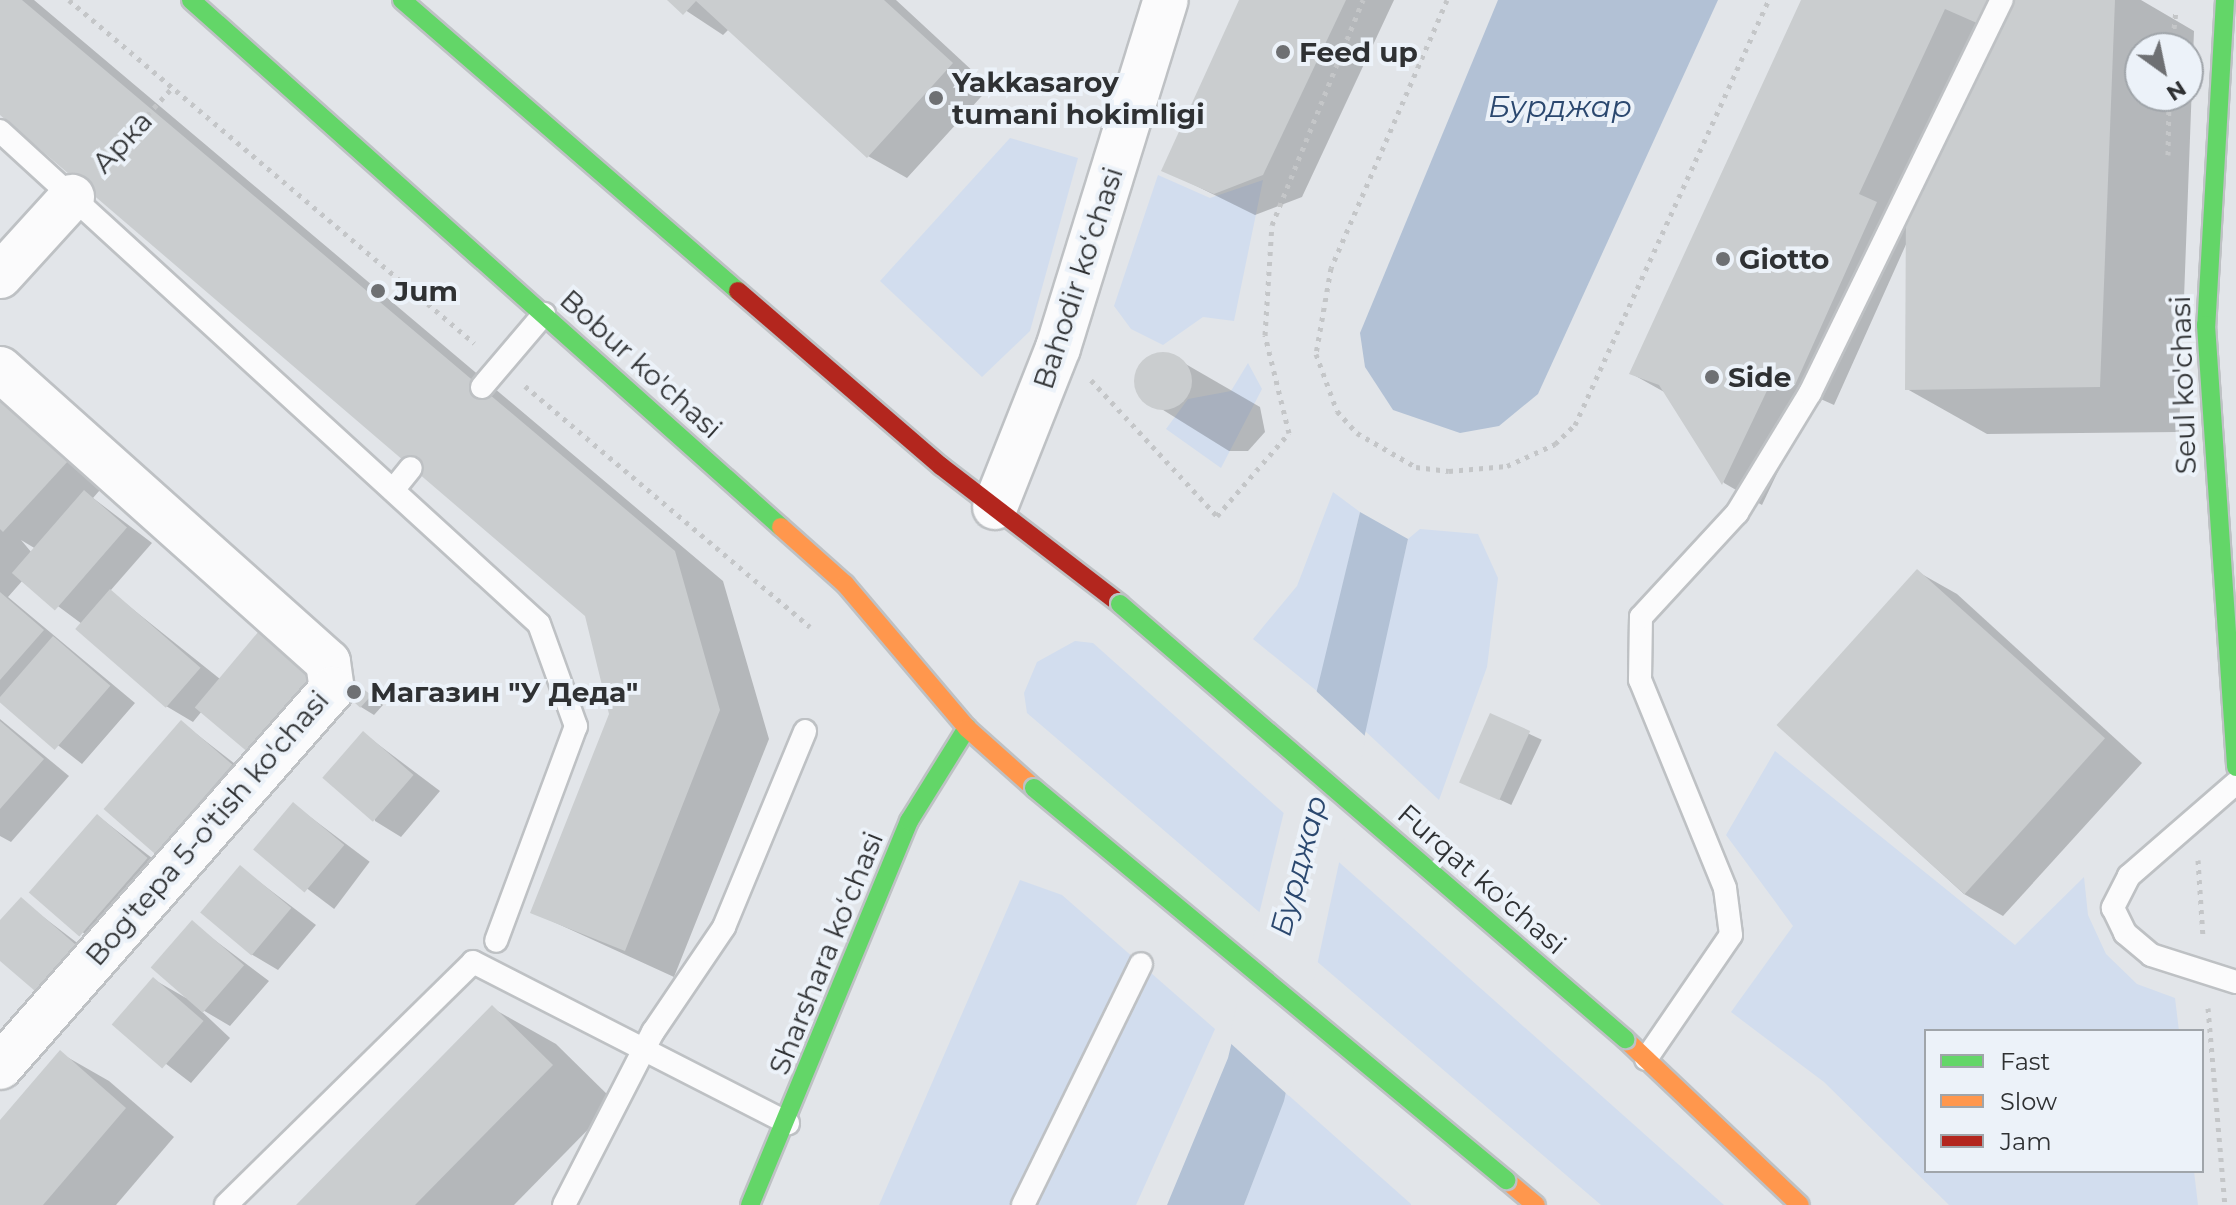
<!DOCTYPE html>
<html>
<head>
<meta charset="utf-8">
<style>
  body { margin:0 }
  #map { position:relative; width:2236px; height:1205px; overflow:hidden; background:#e2e5e9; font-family:Montserrat,sans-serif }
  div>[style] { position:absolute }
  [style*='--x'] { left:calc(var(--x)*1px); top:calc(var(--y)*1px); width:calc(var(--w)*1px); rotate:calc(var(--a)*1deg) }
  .green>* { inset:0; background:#d2ddee }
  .water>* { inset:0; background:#b2c1d5 }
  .pier>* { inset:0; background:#e2e5e9 }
  .shadow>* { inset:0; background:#0003; transform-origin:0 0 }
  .building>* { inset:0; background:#cacdcf; transform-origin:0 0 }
  .round { border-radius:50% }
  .path>* { height:5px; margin-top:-2.5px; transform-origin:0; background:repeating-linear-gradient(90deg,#c4c6c8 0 4px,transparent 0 10px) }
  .roads { filter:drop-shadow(2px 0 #bec1c4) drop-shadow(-2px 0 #bec1c4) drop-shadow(0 2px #bec1c4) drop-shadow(0 -2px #bec1c4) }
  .lane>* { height:22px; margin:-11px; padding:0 11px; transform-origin:11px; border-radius:11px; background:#fbfbfc }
  .street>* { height:44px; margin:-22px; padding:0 22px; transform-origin:22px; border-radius:22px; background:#fbfbfc }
  .fast>* { height:18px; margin:-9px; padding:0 9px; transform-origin:9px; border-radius:9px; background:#63d668 }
  .slow>* { height:18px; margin:-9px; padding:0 9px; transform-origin:9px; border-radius:9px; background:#ff974d }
  .jam>* { height:18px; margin:-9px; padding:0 9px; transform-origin:9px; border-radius:9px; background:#b3261e }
  .bridges { filter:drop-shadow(2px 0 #bec1c4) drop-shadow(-2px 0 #bec1c4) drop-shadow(0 2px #bec1c4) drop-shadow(0 -2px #bec1c4) }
  .fast-bridge>* { height:18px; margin:-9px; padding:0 9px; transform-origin:9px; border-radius:9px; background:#63d668 }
  .dots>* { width:22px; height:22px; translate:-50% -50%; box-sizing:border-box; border:4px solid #ecf2f9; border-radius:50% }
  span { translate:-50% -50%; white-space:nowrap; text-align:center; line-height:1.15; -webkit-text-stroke:8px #ecf2f9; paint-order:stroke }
  .poi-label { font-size:28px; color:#2f3133; font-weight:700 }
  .left { translate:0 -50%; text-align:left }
  .street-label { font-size:28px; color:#2f3133 }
  .water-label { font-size:30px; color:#2b486f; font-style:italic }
  .legend { position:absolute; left:1924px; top:1029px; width:280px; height:144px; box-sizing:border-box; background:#ecf2f9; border:2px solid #a0a5aa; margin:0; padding:10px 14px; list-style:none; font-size:24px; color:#2f3133 }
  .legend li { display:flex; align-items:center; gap:16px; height:40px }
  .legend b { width:40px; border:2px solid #a0a5aa }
  .north { position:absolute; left:2124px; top:32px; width:80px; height:80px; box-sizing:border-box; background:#ecf2f9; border:2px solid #a0a5aa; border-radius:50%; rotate:147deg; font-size:22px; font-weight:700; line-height:32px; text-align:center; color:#2f3133 }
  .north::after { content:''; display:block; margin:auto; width:28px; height:36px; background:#6e7073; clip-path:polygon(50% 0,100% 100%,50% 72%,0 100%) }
</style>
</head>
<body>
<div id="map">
  <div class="green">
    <i style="clip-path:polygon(1010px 138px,1078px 158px,1030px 331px,982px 377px,880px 281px)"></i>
    <i style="clip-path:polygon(1158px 175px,1210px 198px,1263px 180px,1234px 321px,1203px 317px,1163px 345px,1131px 329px,1114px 306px)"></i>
    <i style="clip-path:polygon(1248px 363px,1262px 389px,1221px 468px,1166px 429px,1188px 399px,1231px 391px)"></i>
    <i style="clip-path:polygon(1333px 492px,1360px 512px,1318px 692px,1253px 639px,1297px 586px)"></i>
    <i style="clip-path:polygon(1420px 529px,1478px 534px,1498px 578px,1487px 667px,1439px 800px,1364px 730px,1408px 539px)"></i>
    <i style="clip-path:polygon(1075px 641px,1093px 643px,1724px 1205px,1601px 1205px,1027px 713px,1024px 693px,1037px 662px)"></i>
    <i style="clip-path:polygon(1775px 751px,2015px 945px,2084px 877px,2088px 915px,2106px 954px,2137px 984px,2175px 998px,2179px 1031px,1926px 1031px,1926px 1171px,2194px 1171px,2198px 1205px,1949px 1205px,1824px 1082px,1731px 1012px,1793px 926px,1726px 835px)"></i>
    <i style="clip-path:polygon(1020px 880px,1062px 895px,1215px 1029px,1136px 1205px,879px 1205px)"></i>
    <i style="clip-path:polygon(1286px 1093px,1411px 1204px,1411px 1205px,1244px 1205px)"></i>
  </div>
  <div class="water">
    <i style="clip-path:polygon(1498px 0,1718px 0,1538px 394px,1499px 426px,1460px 433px,1393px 410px,1365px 367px,1360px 333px)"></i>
    <i style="clip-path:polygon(1360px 512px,1408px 539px,1284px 1101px,1244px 1205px,1167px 1205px,1228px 1058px)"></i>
  </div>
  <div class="pier">
    <i style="clip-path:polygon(1314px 689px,1366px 737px,1289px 1096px,1228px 1041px)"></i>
  </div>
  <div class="shadow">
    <i style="clip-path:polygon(0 0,34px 0,723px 581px,769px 739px,674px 977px,532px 912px,611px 714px,587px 614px,0 113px)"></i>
    <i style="clip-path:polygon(670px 0,896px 0,990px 87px,907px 178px,868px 156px,729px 29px,723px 35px)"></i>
    <i style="clip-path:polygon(1240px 0,1394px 0,1302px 197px,1255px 215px,1164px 170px)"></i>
    <i style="clip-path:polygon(evenodd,1803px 0,2141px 0,2194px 31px,2179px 432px,1987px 434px,1907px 389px,1908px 240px,1834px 405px,1814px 396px,1762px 505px,1724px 483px,1666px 393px,1632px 374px,1803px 0,2140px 48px,2188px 48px,2188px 96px,2140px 96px,2140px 48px)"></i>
    <i style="clip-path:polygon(1170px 355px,1260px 407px,1265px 432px,1248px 451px,1229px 451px,1139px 395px,1136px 377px,1145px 360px)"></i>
    <i style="clip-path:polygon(evenodd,0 393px,106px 483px,93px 498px,152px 543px,110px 591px,220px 679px,260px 633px,338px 693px,274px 766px,202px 711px,193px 722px,166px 706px,82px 624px,23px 580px,8px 597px,135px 703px,82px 764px,0 700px,0 393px,21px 540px,36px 549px,32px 553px,21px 540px)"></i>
    <i style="clip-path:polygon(1918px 572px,1957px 594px,2142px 763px,2003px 916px,1964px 894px,1779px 725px)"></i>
    <i style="clip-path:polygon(349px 678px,383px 705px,374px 715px,361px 707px)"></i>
    <i style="left:1491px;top:716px;width:56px;height:72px;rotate:25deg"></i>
    <i style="clip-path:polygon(0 719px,69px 776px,11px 842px,0 836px)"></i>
    <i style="clip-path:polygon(181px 722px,257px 781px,182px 867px,155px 851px)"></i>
    <i style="clip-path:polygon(363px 733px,440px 791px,401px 837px,375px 821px)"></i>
    <i style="left:293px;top:804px;width:96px;height:59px;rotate:37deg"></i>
    <i style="left:98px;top:816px;width:96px;height:101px;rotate:38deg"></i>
    <i style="clip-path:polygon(240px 867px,316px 925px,278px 970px,251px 954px)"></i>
    <i style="clip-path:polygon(21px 900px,101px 961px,63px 1005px,0 958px,0 923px)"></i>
    <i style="clip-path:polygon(192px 923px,269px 981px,230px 1026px,196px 1006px,230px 1038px,191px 1083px,114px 1024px,153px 979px,186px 998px)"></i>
    <i style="clip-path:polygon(492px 1008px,556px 1044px,615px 1102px,514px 1205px,298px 1205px)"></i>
    <i style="clip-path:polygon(60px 1053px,109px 1081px,174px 1137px,116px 1205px,0 1205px,0 1123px)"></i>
  </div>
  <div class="building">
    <i style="clip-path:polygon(0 0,22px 0,675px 551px,720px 710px,625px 951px,530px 913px,609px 714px,585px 616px,0 115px)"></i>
    <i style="clip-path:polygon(667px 0,884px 0,953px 63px,867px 158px,696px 1px,683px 15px)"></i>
    <i style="clip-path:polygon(1239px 0,1346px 0,1263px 175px,1214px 194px,1161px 171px)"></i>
    <i style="clip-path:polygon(1801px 0,1997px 0,1986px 27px,1945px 9px,1859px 194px,1877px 202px,1795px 385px,1774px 376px,1722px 485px,1659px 385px,1629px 374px)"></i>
    <i style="clip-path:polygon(2010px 0,2115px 0,2100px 387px,1905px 390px,1906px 204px)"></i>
    <i class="round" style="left:1134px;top:352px;width:58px;height:58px"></i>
    <i style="clip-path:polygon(0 398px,69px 460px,3px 532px,0 529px)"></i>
    <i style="left:84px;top:490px;width:57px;height:110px;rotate:41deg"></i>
    <i style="left:1917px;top:569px;width:253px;height:210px;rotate:42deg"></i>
    <i style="left:110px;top:589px;width:120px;height:53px;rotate:41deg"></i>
    <i style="clip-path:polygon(0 592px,44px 630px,0 680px)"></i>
    <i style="left:259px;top:631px;width:71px;height:100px;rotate:40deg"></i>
    <i style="left:53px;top:636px;width:76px;height:85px;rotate:41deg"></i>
    <i style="left:348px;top:675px;width:31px;height:16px;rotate:42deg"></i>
    <i style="left:1490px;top:713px;width:44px;height:76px;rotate:24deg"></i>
    <i style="left:181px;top:720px;width:68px;height:118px;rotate:41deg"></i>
    <i style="clip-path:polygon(0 721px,44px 759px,0 809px)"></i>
    <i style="left:363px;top:731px;width:67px;height:62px;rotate:41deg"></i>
    <i style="left:293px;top:802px;width:67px;height:62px;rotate:40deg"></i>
    <i style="left:97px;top:814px;width:67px;height:104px;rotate:41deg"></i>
    <i style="left:240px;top:865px;width:67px;height:62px;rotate:40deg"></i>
    <i style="clip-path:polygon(21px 897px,76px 945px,35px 991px,0 961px,0 920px)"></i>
    <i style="left:192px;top:920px;width:69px;height:63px;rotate:41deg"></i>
    <i style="left:153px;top:977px;width:67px;height:63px;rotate:41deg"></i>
    <i style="clip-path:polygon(492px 1005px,553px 1065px,415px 1205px,296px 1205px)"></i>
    <i style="clip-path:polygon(60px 1050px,126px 1108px,43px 1205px,0 1205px,0 1120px)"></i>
  </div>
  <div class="path">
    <i style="--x:69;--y:0;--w:531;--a:40.26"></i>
    <i style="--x:1447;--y:0;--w:292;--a:113.4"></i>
    <i style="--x:1331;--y:268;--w:87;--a:99.9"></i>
    <i style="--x:1316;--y:354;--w:61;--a:69.8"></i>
    <i style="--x:1337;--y:411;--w:30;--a:48"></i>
    <i style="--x:1357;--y:433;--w:68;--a:30"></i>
    <i style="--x:1416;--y:467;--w:33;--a:7"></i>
    <i style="--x:1449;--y:471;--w:58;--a:-4.9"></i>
    <i style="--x:1507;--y:466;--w:53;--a:-24.6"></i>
    <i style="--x:1555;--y:444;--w:28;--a:-44"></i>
    <i style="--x:1575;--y:425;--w:467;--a:-65.5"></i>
    <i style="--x:2172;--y:48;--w:39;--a:-84"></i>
    <i style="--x:2168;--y:155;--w:59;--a:-89"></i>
    <i style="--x:100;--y:167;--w:107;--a:-47.7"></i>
    <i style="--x:1091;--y:380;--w:185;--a:47.2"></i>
    <i style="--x:1217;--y:516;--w:110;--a:-49.1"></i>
    <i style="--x:1289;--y:433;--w:101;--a:-103.8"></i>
    <i style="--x:1265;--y:335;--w:110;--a:-86.4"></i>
    <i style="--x:1272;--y:225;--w:243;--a:-68"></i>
    <i style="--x:525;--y:386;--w:373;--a:40.2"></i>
    <i style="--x:2198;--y:860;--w:78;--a:86.3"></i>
    <i style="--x:2208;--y:1008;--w:198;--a:85.1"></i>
  </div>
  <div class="roads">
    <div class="lane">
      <i style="--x:0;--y:131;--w:730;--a:42.45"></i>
      <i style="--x:539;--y:624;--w:109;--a:70.1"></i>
      <i style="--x:576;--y:726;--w:229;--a:110.4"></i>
      <i style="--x:482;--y:387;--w:96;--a:-49.7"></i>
      <i style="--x:393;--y:490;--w:28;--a:-51"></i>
      <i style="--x:2236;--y:783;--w:142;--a:139"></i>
      <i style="--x:2129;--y:876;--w:36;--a:117"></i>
      <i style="--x:2113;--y:908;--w:28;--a:64"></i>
      <i style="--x:2125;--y:933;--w:34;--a:40"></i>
      <i style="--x:2151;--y:955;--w:89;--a:17.6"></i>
      <i style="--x:1646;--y:1059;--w:150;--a:-55.6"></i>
      <i style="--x:1731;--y:935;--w:47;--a:-97.3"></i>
      <i style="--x:1725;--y:888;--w:225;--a:-112.2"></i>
      <i style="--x:1640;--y:680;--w:63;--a:-89.1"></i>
      <i style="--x:1641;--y:617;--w:142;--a:-47.3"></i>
      <i style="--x:1737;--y:513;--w:140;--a:-58.7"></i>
      <i style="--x:1810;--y:393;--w:437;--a:-64"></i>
      <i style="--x:226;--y:1205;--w:346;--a:-44.5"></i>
      <i style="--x:473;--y:962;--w:354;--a:27.1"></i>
      <i style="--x:564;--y:1205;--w:195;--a:-62.8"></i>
      <i style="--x:653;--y:1032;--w:127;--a:-55.9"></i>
      <i style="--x:724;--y:927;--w:212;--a:-67.5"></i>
      <i style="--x:1023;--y:1205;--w:268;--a:-63.9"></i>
    </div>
    <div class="street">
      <i style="--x:0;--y:276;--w:107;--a:-47.7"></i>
      <i style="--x:0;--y:369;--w:440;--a:41.8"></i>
      <i style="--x:328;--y:662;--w:27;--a:82"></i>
      <i style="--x:332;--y:689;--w:503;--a:131.29"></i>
      <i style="--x:995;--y:507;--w:171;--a:-68.4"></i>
      <i style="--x:1058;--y:348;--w:364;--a:-72.8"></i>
    </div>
    <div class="fast">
      <i style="--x:191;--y:0;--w:791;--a:41.77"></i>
      <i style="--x:402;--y:0;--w:444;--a:40.9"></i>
      <i style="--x:2225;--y:0;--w:326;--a:93.3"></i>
      <i style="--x:2206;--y:325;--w:443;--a:86.1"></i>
      <i style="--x:750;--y:1205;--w:416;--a:-67.5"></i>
      <i style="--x:909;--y:821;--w:110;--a:-58.1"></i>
    </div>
    <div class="slow">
      <i style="--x:781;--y:527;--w:86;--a:41.7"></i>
      <i style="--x:845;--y:584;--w:189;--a:49.7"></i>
      <i style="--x:967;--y:728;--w:90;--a:41.8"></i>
      <i style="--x:1625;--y:1039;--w:241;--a:43.5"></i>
      <i style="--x:1506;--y:1180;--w:39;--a:40"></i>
    </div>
    <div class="jam">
      <i style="--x:738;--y:291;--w:268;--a:40.8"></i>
      <i style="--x:941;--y:466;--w:226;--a:37.6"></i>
    </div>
  </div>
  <div class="bridges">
    <div class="fast-bridge">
      <i style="--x:1120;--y:604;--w:667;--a:40.74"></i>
      <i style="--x:1034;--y:788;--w:614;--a:39.71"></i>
    </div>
  </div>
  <div class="dots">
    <i style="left:1283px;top:52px;background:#6e7073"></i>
    <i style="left:936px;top:98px;background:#6e7073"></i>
    <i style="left:1723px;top:259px;background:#6e7073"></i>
    <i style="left:378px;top:291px;background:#6e7073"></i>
    <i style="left:1712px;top:377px;background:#6e7073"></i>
    <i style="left:354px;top:692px;background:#6e7073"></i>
  </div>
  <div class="poi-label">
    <span class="left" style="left:1299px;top:52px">Feed up</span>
    <span class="left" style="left:952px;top:98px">Yakkasaroy<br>tumani hokimligi</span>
    <span class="left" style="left:1739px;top:259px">Giotto</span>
    <span class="left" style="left:394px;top:291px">Jum</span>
    <span class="left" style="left:1728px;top:377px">Side</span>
    <span class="left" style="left:370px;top:692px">Магазин "У Деда"</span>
  </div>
  <div class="street-label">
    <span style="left:122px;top:142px;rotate:-47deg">Арка</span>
    <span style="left:1078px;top:278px;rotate:-72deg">Bahodir koʻchasi</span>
    <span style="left:641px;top:364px;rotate:42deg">Bobur ko'chasi</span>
    <span style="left:2183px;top:385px;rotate:-92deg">Seul ko'chasi</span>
    <span style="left:207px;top:828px;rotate:-49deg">Bog'tepa 5-o'tish ko'chasi</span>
    <span style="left:1482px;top:879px;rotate:41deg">Furqat ko'chasi</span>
    <span style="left:826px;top:953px;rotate:-68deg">Sharshara koʻchasi</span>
  </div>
  <div class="water-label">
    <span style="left:1560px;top:107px">Бурджар</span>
    <span style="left:1299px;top:866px;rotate:-75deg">Бурджар</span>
  </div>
  <ul class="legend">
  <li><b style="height:10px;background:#63d668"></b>Fast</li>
  <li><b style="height:10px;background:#ff974d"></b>Slow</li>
  <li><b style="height:10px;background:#b3261e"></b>Jam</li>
  </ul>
  <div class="north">N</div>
</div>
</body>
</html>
